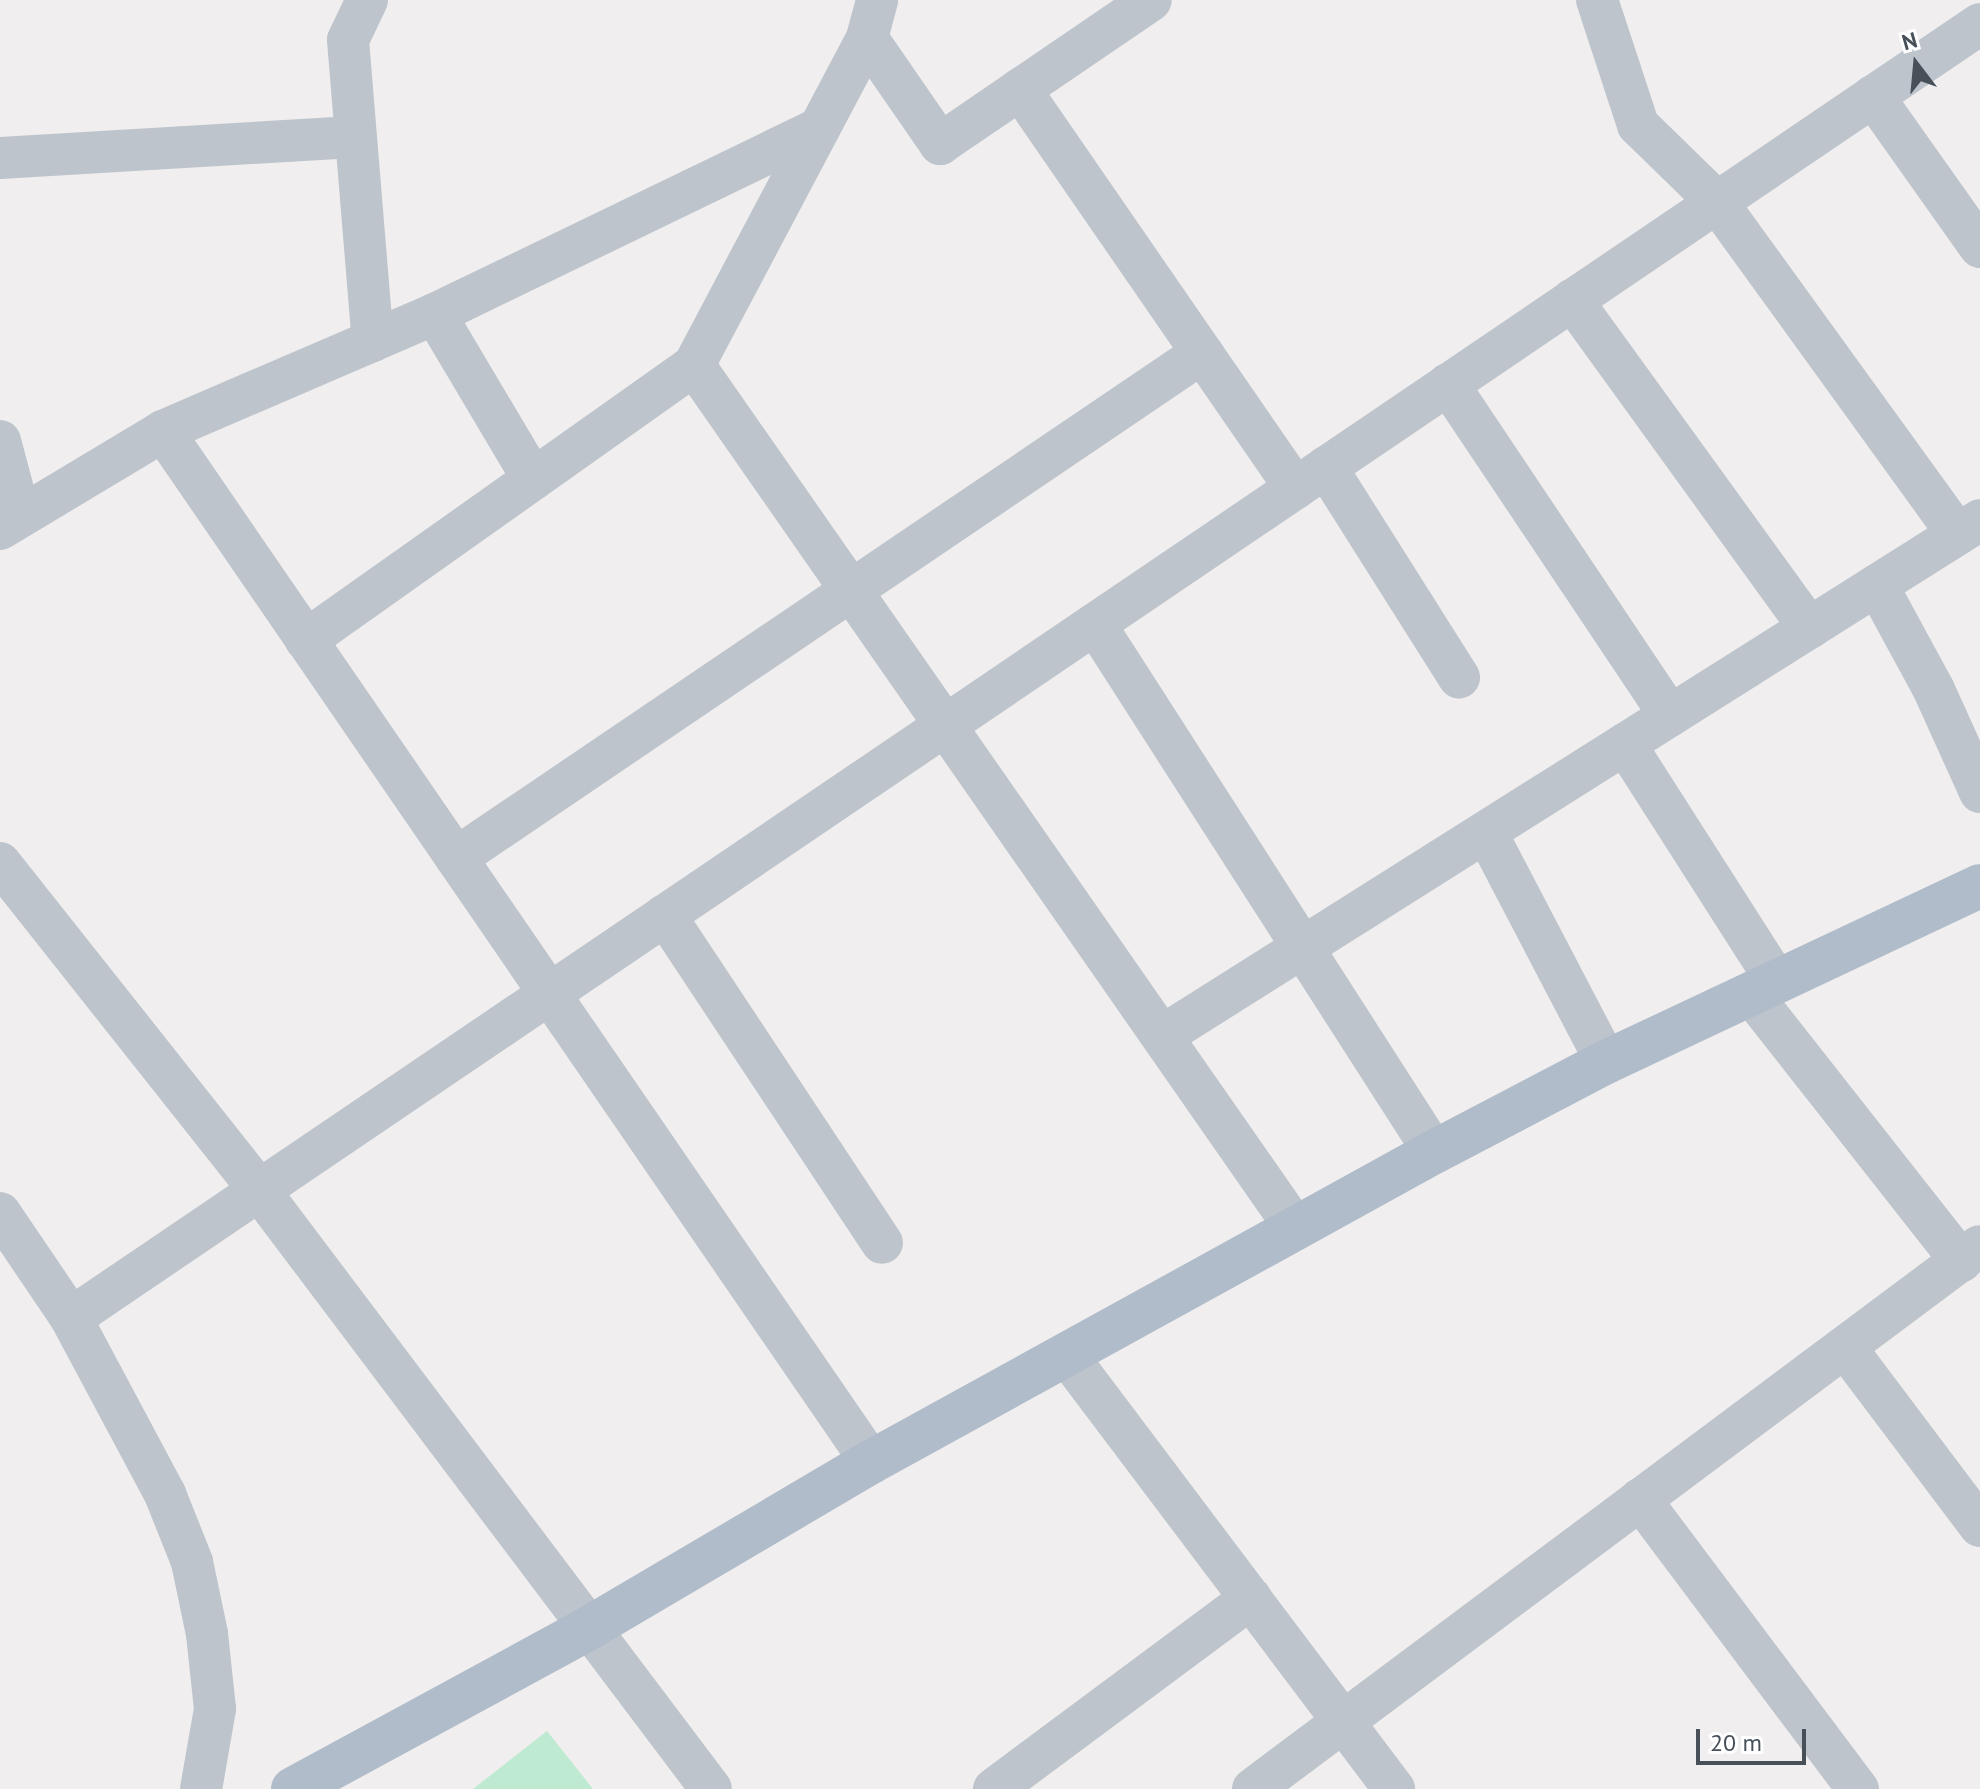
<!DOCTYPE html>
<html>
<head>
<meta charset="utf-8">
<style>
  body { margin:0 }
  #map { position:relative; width:1980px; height:1789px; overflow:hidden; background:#f0eeee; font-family:"PT Sans",sans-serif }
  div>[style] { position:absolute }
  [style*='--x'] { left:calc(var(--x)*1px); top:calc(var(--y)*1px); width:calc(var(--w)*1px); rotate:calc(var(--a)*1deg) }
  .green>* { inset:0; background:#bfead2 }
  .minor>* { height:42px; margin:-21px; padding:0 21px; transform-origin:21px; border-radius:21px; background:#bdc4cb }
  .major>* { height:44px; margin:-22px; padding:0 22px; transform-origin:22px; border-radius:22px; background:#b0bcca }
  span { translate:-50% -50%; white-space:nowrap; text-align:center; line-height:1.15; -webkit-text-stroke:7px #fff; paint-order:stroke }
  .north { position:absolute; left:1876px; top:24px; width:80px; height:80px; -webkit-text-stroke:6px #fff; paint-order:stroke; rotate:344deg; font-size:22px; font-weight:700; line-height:32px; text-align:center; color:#475059 }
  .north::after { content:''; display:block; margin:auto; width:28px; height:36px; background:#475059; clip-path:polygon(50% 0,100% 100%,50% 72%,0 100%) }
  .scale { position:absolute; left:1696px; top:1729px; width:110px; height:36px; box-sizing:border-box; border:4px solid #475059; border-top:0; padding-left:10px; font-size:24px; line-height:28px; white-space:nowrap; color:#475059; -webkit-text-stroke:6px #fff; paint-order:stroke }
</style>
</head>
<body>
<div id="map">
  <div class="green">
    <i style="clip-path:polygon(547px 1731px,593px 1789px,473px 1789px)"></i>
  </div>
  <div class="minor">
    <i style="--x:367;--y:0;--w:44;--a:115.4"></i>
    <i style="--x:348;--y:40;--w:302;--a:85.3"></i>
    <i style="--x:1597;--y:0;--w:132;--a:71.8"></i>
    <i style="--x:1638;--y:125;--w:110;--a:44.3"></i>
    <i style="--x:1717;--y:202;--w:410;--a:54.1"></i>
    <i style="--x:867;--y:38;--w:129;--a:55.4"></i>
    <i style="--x:940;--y:144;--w:255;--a:-34.3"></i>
    <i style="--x:1020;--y:89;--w:485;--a:55.4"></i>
    <i style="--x:1873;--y:96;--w:185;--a:54.7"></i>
    <i style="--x:0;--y:158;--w:354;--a:-3.4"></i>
    <i style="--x:1572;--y:300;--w:405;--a:54.1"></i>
    <i style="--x:435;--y:314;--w:192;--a:59.3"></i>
    <i style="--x:694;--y:365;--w:1053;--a:55.13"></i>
    <i style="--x:1448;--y:384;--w:399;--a:56.2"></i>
    <i style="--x:163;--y:431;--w:1251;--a:55.52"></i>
    <i style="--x:0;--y:441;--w:78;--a:75.1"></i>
    <i style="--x:1326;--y:467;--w:249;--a:57.7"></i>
    <i style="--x:0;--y:529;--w:190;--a:-31"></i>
    <i style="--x:163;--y:431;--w:296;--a:-23.3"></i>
    <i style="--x:435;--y:314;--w:427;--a:-25.8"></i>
    <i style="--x:1877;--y:585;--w:119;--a:61.5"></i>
    <i style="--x:1934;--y:690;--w:112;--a:65.7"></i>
    <i style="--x:1095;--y:624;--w:627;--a:57.3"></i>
    <i style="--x:306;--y:640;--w:476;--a:-35.3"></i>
    <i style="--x:694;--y:365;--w:370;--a:-62.1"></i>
    <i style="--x:867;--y:38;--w:39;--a:-75"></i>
    <i style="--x:1625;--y:744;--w:282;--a:57.4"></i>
    <i style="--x:1486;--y:832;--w:259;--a:62.4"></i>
    <i style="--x:456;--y:858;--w:901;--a:-34.1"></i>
    <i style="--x:0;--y:863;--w:417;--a:51.6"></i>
    <i style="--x:259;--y:1190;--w:750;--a:52.96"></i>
    <i style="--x:665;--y:915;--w:393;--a:56.5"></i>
    <i style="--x:1751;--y:994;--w:340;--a:51.8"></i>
    <i style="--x:1162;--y:1036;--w:967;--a:-32.24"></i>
    <i style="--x:0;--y:1213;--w:127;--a:55.9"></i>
    <i style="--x:71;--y:1318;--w:200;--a:61.9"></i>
    <i style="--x:165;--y:1494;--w:73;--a:68.3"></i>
    <i style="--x:192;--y:1562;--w:74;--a:78.2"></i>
    <i style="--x:207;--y:1634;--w:75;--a:83.9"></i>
    <i style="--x:215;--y:1709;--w:81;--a:99.9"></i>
    <i style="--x:71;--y:1318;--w:2306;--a:-34.13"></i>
    <i style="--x:1845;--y:1347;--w:224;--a:53"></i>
    <i style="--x:1066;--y:1354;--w:545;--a:52.98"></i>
    <i style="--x:1640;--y:1499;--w:363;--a:53.1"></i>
    <i style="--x:994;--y:1789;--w:320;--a:-36.6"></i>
    <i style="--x:1253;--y:1789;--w:907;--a:-36.76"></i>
  </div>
  <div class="major">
    <i style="--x:293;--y:1789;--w:337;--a:-28.5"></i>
    <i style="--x:589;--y:1628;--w:327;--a:-30.5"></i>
    <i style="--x:871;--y:1462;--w:643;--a:-28.84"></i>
    <i style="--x:1434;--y:1152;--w:194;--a:-27.6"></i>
    <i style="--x:1606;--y:1062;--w:413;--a:-25.2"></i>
  </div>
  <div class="north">N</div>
  <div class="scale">20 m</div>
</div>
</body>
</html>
